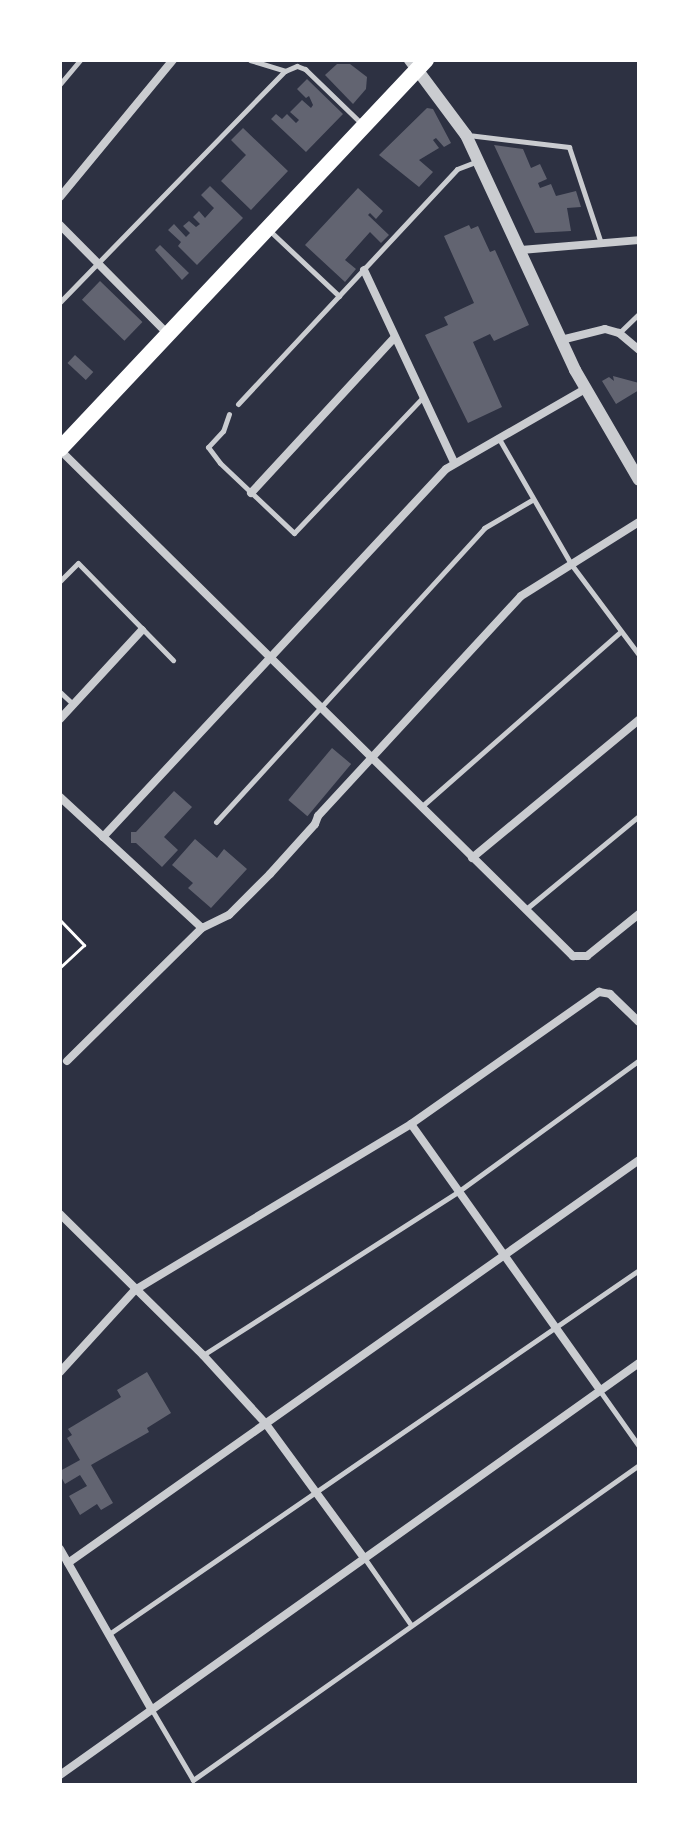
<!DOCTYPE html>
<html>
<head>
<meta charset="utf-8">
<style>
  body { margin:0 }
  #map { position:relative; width:699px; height:1845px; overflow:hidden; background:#2d3142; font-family:Rubik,sans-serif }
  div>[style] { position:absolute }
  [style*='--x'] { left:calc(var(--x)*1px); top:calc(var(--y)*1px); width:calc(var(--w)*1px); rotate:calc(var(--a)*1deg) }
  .building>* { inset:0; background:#626471; transform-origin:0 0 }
  .path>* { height:3px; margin:-1.5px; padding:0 1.5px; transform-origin:1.5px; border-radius:1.5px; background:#fff }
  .service>* { height:5px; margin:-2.5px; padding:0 2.5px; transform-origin:2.5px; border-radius:2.5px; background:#caccd0 }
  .minor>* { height:8px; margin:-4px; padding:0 4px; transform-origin:4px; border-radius:4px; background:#caccd0 }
  .tertiary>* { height:12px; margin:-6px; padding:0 6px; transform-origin:6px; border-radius:6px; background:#caccd0 }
  .primary>* { height:16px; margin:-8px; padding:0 8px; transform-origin:8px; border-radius:8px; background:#fff }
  span { translate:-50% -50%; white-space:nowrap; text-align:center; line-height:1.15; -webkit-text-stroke:8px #fff; paint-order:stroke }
  .frame { position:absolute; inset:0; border:62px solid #fff; pointer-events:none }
</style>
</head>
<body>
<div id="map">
  <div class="building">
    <i style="clip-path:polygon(337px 64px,350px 64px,367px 77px,366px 89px,353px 104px,325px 75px)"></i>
    <i style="clip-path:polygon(307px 79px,343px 114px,306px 152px,271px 119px,276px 114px,282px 119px,287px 114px,296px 123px,299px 120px,290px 112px,302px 100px,311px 108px,313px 105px,309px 96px,306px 98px,297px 89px)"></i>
    <i style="clip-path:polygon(427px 108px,433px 109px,451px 143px,444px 147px,436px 138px,433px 140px,439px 148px,419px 160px,433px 172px,419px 187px,379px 155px)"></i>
    <i style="clip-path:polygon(243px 128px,288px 171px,251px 210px,221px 181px,246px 155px,231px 140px)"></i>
    <i style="clip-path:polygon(494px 145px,523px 149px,531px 168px,540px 164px,547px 179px,538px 183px,540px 188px,551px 184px,556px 196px,576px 191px,581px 207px,567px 208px,571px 231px,535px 233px)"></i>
    <i style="clip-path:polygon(210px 186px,243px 218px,197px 265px,178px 246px,181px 242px,168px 230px,174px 224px,186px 237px,190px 233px,183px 226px,189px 221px,196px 227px,200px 224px,193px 217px,199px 211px,205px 218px,214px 208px,201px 195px)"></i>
    <i style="clip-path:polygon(358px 188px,383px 211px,376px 219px,370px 213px,368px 215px,389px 235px,381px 243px,370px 232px,345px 260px,356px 269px,345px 282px,305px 245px)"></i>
    <i style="clip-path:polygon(469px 225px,471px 229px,478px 226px,490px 252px,495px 250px,529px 325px,494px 341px,490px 334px,473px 342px,502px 407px,468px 423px,425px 335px,448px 325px,444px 317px,474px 303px,444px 236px)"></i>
    <i style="clip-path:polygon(160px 245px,189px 273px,182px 280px,155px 250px)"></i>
    <i style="left:100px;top:281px;width:59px;height:26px;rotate:44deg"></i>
    <i style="left:75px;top:355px;width:25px;height:11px;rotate:43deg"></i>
    <i style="clip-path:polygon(613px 376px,639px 383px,639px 390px,616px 404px,602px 381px,609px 377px,614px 381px)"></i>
    <i style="left:332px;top:748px;width:25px;height:68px;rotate:40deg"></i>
    <i style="clip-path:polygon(174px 791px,192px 807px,164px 837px,178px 850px,162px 867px,136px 843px,131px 843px,131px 832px,136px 832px)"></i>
    <i style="clip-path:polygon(195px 839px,217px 858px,224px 849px,247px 869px,211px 908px,188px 888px,193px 883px,172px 865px)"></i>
    <i style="clip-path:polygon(147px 1372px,171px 1413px,147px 1428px,149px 1432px,91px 1465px,113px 1503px,101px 1510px,97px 1504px,80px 1515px,69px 1496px,87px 1486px,80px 1475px,65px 1484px,60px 1475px,60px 1471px,80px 1460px,67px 1438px,72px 1435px,68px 1429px,121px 1397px,117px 1390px)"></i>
  </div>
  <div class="path">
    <i style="--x:60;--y:920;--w:35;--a:46"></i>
    <i style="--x:84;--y:945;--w:33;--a:137"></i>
  </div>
  <div class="service">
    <i style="--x:250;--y:60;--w:37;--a:17"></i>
    <i style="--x:285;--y:71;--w:13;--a:-23"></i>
    <i style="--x:297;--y:66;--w:9;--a:21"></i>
    <i style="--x:305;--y:69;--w:78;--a:44"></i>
    <i style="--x:60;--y:84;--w:31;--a:-50"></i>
    <i style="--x:468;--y:135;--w:102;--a:6.8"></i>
    <i style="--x:569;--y:147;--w:101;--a:71.6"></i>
    <i style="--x:270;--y:231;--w:95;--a:43.3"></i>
    <i style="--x:60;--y:302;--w:322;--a:-45.8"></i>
    <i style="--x:619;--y:333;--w:28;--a:-44"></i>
    <i style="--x:238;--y:404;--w:321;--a:-47"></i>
    <i style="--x:457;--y:169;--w:22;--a:-21"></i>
    <i style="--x:229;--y:414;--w:18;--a:109"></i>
    <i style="--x:223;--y:431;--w:22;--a:133"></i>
    <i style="--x:208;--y:447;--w:20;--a:53"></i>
    <i style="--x:220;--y:463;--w:102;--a:43.4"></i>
    <i style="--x:294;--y:533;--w:187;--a:-46.5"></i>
    <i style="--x:498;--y:437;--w:146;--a:60.1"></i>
    <i style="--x:571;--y:564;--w:114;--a:53.2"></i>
    <i style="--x:60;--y:581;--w:25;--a:-45"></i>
    <i style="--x:78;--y:563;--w:136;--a:45.6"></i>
    <i style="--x:60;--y:692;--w:18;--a:43"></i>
    <i style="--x:421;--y:807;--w:266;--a:-41.3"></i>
    <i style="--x:216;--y:822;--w:398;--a:-47.6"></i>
    <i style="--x:484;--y:528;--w:56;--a:-30.3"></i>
    <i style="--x:526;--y:909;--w:146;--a:-39.5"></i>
    <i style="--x:203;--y:1355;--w:304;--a:-32.6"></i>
    <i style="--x:459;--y:1191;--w:223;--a:-36"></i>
    <i style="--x:600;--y:1391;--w:67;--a:54.7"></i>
    <i style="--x:365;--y:1559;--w:80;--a:55.1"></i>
    <i style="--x:109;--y:1634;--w:643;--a:-34.48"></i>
    <i style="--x:152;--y:1710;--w:81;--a:59.6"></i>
    <i style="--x:193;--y:1780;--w:546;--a:-35.23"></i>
  </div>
  <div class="minor">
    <i style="--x:60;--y:197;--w:178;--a:-50.5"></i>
    <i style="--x:60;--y:225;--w:153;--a:45.3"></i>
    <i style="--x:521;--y:250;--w:118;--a:-4.8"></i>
    <i style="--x:364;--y:270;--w:212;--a:64.9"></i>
    <i style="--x:561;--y:340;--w:45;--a:-14"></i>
    <i style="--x:605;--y:329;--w:15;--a:16"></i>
    <i style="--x:619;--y:333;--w:26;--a:40"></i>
    <i style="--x:60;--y:450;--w:721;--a:44.61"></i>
    <i style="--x:573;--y:956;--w:14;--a:0"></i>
    <i style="--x:587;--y:956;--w:67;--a:-38.9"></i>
    <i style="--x:251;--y:493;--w:212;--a:-47.3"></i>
    <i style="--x:60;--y:719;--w:121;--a:-47.3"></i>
    <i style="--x:60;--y:797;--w:193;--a:42.7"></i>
    <i style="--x:103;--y:837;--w:503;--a:-47.01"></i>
    <i style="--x:446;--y:469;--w:160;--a:-29.9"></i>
    <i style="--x:472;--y:858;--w:217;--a:-39.6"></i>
    <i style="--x:67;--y:1061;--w:190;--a:-44.6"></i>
    <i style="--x:202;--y:928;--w:30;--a:-26"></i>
    <i style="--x:229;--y:915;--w:58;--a:-45"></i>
    <i style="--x:270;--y:874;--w:67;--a:-48"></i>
    <i style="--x:315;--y:824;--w:9;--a:-69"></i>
    <i style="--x:318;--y:816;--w:299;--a:-47.3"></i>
    <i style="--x:521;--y:596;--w:139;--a:-32.1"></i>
    <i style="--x:411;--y:1124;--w:326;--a:54.6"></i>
    <i style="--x:60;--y:1214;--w:201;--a:44.6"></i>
    <i style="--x:203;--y:1355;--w:93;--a:47.6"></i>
    <i style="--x:266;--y:1424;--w:166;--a:53.8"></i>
    <i style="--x:60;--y:1372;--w:111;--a:-47.6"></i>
    <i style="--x:135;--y:1290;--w:322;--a:-31"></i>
    <i style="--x:411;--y:1124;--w:230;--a:-35.1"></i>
    <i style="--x:599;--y:992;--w:11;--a:10"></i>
    <i style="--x:610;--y:994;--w:40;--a:44"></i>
    <i style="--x:60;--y:1549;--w:185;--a:60.3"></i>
    <i style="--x:68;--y:1563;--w:699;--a:-35.21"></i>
    <i style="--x:60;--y:1775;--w:711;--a:-35.43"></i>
  </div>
  <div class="tertiary">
    <i style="--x:410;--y:60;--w:94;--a:53.3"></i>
    <i style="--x:466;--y:135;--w:259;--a:65.1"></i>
    <i style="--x:575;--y:370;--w:127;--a:59.8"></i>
  </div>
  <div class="primary">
    <i style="--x:60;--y:449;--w:534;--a:-46.74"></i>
  </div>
  <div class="frame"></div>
</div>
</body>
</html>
